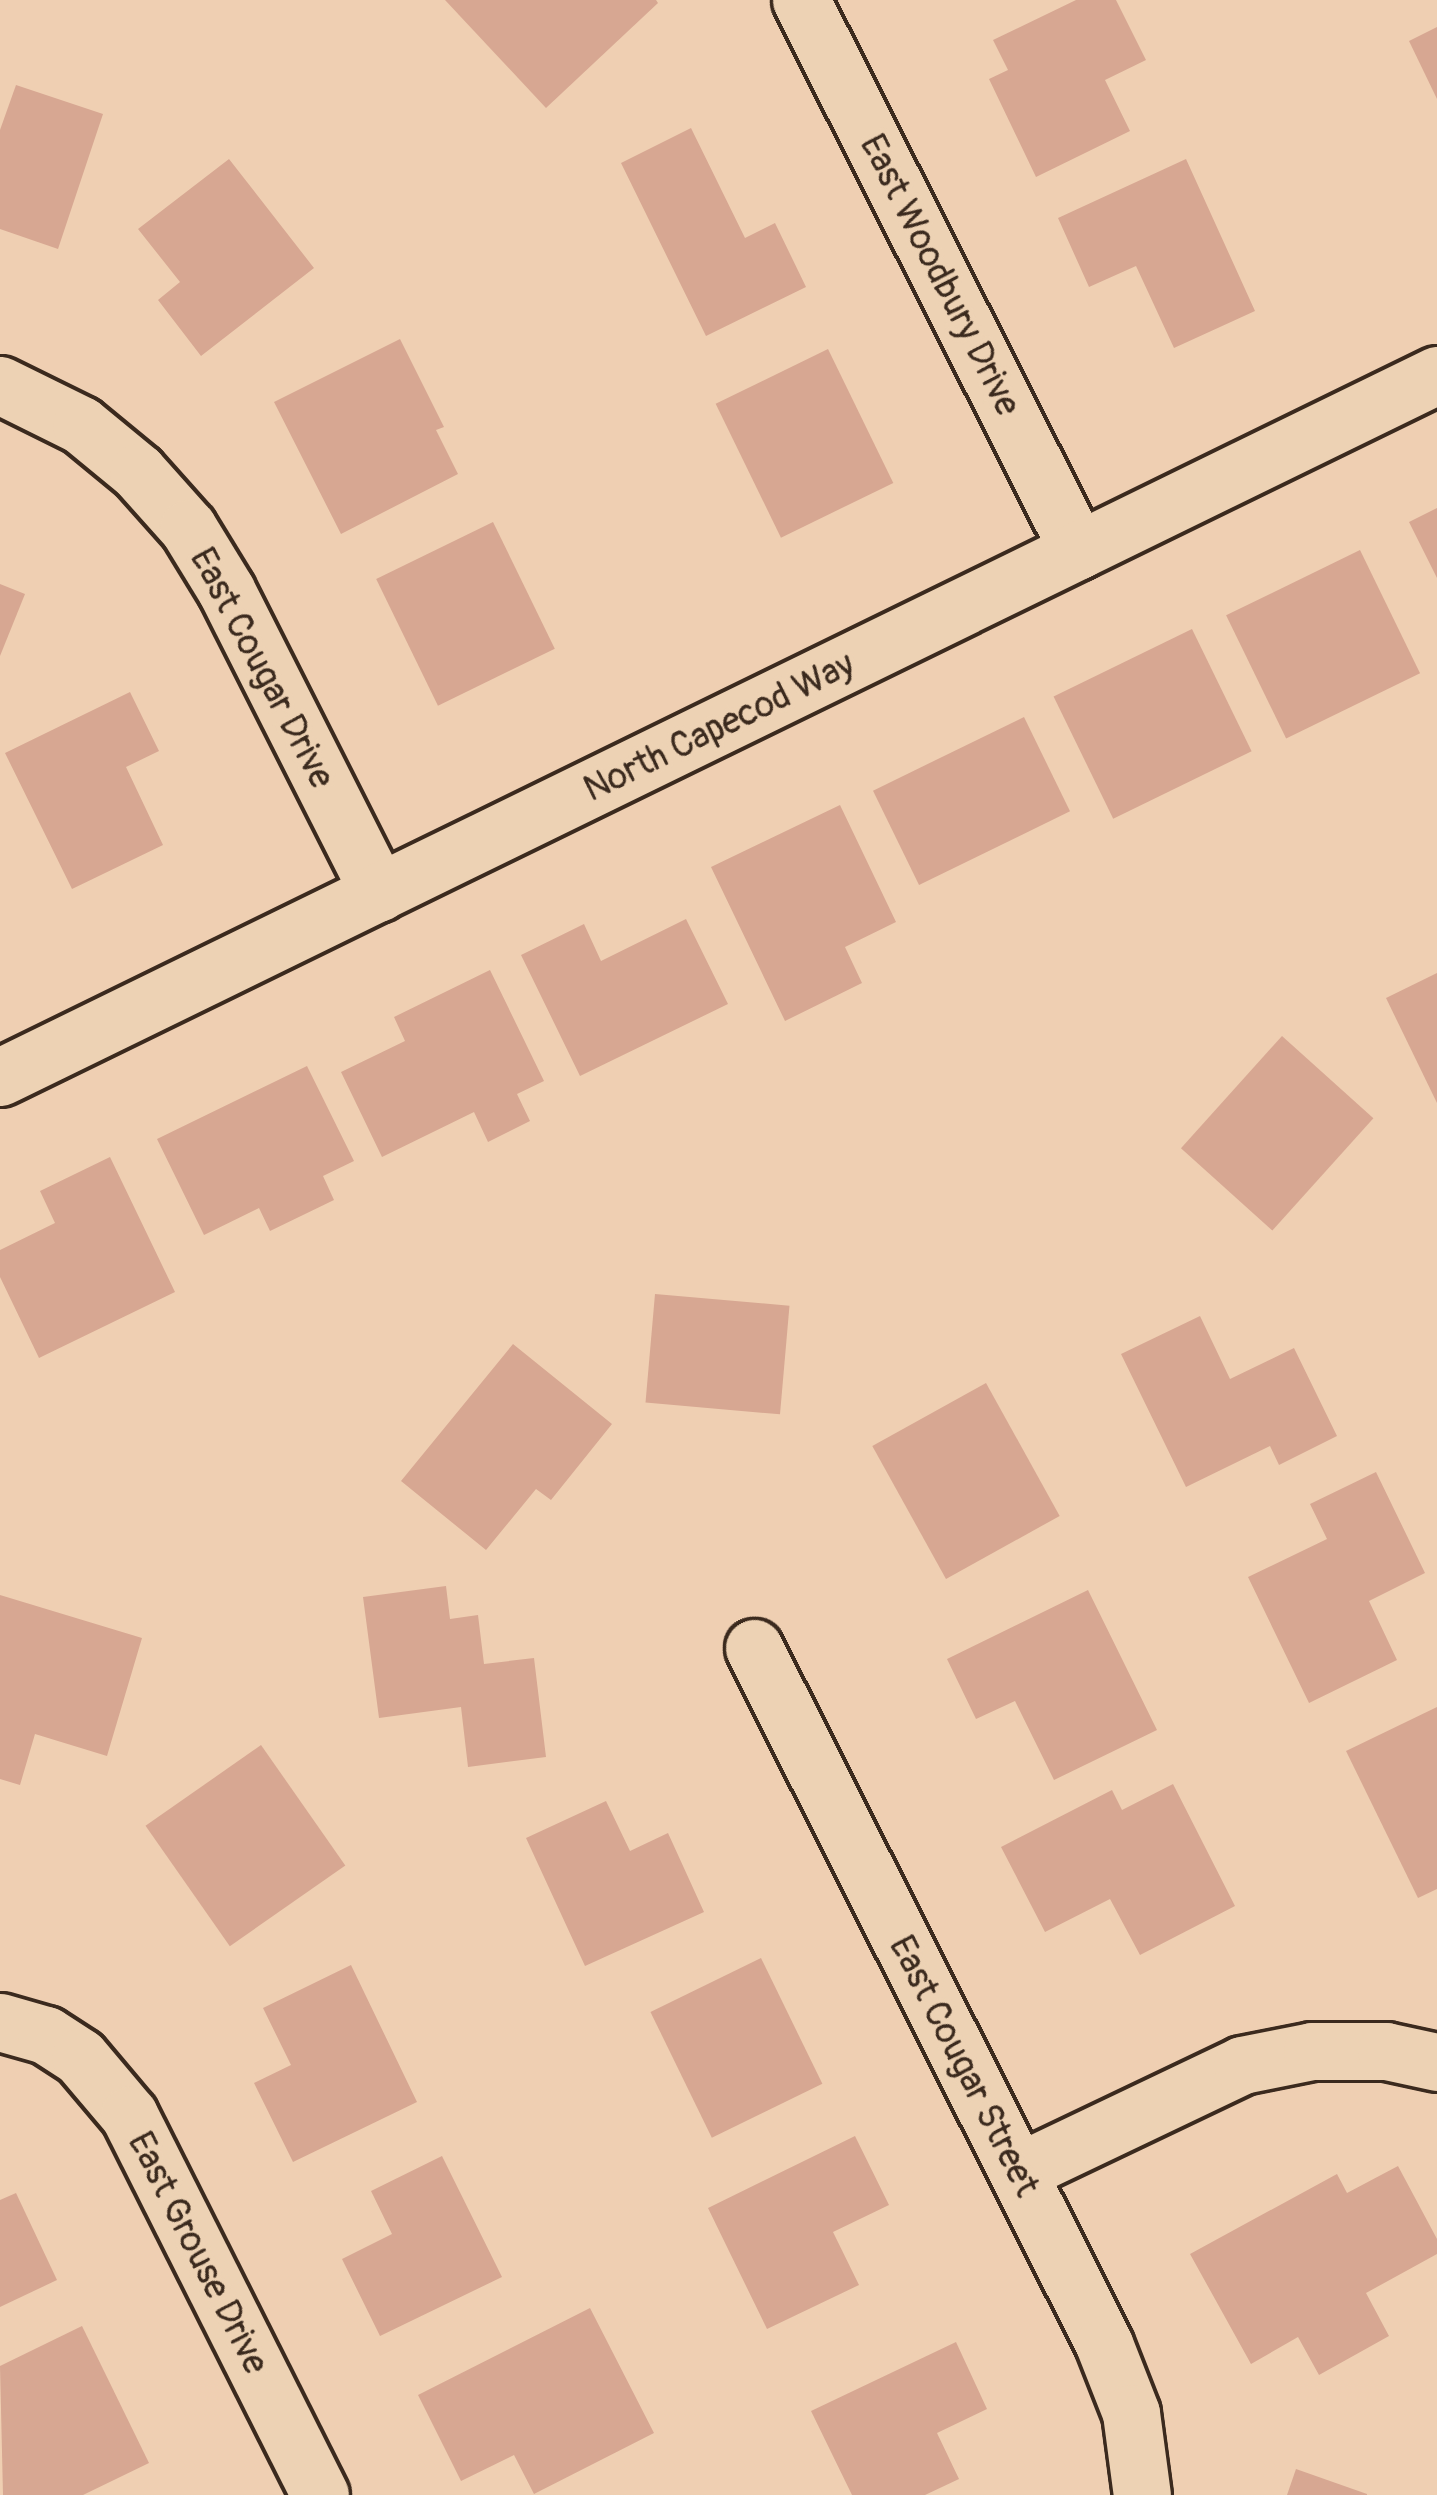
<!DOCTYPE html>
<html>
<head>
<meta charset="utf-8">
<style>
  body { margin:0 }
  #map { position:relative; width:1437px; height:2495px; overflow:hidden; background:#efcfb2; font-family:Pangolin,sans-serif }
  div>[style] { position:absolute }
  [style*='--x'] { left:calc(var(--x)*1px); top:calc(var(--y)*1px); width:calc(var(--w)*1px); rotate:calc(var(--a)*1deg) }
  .building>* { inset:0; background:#d7a792; transform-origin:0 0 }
  .roads { filter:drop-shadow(3px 0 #3b2a1e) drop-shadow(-3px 0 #3b2a1e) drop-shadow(0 3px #3b2a1e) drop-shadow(0 -3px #3b2a1e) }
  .minor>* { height:57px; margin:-28.5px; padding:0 28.5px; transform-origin:28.5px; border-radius:28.5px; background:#edd2b4 }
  span { translate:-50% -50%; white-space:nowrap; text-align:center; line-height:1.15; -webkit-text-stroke:9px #edd2b4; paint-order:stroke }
  .street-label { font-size:36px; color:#3b2a1e }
</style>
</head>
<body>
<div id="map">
  <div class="building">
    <i style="clip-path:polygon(445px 0,656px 0,658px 3px,546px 108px)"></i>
    <i style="clip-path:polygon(1076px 0,1116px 0,1146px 60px,1105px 80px,1130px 131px,1036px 177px,989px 79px,1008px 70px,993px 40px)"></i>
    <i style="clip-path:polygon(1437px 27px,1437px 99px,1409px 41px)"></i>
    <i style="clip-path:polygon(16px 85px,103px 114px,58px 249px,0 229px,0 130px)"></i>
    <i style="clip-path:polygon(691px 128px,745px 238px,775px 223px,806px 287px,706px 336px,621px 163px)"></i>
    <i style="clip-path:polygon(229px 159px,314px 268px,201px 356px,158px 300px,180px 282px,138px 229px)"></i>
    <i style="clip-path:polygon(1186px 159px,1255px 311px,1174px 348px,1136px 266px,1089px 287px,1058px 218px)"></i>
    <i style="clip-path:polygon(400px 339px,444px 427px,436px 430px,458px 474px,341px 534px,274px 402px)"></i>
    <i style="left:828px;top:349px;width:149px;height:125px;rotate:64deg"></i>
    <i style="clip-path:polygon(1437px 508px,1437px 578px,1409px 522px)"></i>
    <i style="left:493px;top:522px;width:141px;height:130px;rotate:64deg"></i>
    <i style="left:1360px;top:550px;width:137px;height:149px;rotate:64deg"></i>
    <i style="clip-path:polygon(0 584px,25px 594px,0 656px)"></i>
    <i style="left:1192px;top:629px;width:136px;height:154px;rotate:64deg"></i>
    <i style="clip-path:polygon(130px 692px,159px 751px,126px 767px,163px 845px,72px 889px,5px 753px)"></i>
    <i style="left:1024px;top:717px;width:105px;height:168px;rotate:64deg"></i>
    <i style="clip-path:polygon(840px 805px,896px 922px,845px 947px,862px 983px,785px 1021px,711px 867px)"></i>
    <i style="clip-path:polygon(686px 919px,728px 1004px,580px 1076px,521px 955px,584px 924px,601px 961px)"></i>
    <i style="clip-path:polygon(490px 970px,544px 1081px,517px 1094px,530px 1121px,488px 1142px,474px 1112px,382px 1157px,341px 1072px,405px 1041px,394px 1017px)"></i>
    <i style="clip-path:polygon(1437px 973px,1437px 1103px,1386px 998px)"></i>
    <i style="left:1282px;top:1036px;width:123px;height:151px;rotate:42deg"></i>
    <i style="clip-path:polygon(307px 1066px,354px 1161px,323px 1176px,334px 1200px,270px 1231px,259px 1208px,204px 1235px,157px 1139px)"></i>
    <i style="clip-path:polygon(110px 1157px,175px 1292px,39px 1358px,0 1277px,0 1250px,55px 1223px,40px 1191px)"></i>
    <i style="left:655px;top:1294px;width:135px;height:109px;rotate:5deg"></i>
    <i style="clip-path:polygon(1200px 1316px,1230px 1379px,1294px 1348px,1337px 1436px,1279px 1465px,1270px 1446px,1186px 1487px,1121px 1354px)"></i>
    <i style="clip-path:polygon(513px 1344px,612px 1424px,551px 1500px,536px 1489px,486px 1550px,401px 1481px)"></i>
    <i style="left:986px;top:1383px;width:152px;height:130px;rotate:61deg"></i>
    <i style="clip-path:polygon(1376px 1472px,1425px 1573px,1369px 1601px,1397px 1660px,1309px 1703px,1248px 1577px,1327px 1539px,1310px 1504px)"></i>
    <i style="clip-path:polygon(446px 1586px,450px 1619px,478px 1615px,484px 1664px,534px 1658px,546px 1757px,468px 1767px,461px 1707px,379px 1718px,363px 1597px)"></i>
    <i style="clip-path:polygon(1088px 1590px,1157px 1730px,1054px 1780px,1015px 1701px,976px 1719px,947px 1659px)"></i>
    <i style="clip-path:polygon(0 1595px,142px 1638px,107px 1756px,35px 1734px,20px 1785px,0 1779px)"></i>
    <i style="clip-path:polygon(1437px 1707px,1437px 1889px,1418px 1898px,1346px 1751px)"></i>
    <i style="left:261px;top:1745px;width:147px;height:141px;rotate:55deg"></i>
    <i style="clip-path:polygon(1173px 1784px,1235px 1906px,1140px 1955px,1110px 1899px,1045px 1932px,1001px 1847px,1112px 1790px,1122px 1810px)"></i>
    <i style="clip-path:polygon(606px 1801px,630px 1851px,668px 1833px,704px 1912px,585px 1966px,526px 1838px)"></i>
    <i style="left:761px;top:1958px;width:140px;height:123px;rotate:64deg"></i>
    <i style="clip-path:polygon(351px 1965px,417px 2102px,293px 2162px,254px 2083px,291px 2065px,263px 2008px)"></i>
    <i style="clip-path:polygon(855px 2136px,889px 2205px,833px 2232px,859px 2285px,767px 2329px,708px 2208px)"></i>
    <i style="clip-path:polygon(442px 2156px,502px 2277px,380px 2336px,342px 2259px,392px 2234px,371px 2191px)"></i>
    <i style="clip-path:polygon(1398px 2166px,1437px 2239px,1437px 2254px,1366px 2293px,1389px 2336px,1319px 2375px,1298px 2337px,1251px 2364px,1190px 2254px,1337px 2174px,1347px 2193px)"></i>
    <i style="clip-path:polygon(16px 2193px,57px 2280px,0 2307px,0 2200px)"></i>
    <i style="clip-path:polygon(590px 2308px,654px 2433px,534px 2494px,514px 2455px,461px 2481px,418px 2395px)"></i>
    <i style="clip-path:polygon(82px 2326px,149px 2463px,83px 2495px,3px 2495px,0 2366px)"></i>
    <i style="clip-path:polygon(956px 2342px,987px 2409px,937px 2433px,959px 2479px,925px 2495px,852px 2495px,811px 2411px)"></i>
    <i style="clip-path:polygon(1296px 2469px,1367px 2494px,1367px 2495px,1287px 2495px)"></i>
  </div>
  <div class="roads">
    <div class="minor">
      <i style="--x:801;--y:0;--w:616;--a:63.27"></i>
      <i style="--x:0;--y:385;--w:90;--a:26.3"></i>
      <i style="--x:81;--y:425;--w:74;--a:39.5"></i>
      <i style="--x:138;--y:472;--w:75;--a:48.2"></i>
      <i style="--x:188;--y:528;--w:73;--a:58.5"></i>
      <i style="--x:226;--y:590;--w:339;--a:63.2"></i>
      <i style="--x:0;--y:1077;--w:1599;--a:-26.04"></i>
      <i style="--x:754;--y:1648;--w:779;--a:63.3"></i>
      <i style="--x:1104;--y:2344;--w:74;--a:68.6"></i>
      <i style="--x:1131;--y:2413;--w:83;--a:82.4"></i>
      <i style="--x:0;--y:2022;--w:48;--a:15.8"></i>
      <i style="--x:46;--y:2035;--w:40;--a:32.9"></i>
      <i style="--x:80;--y:2057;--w:76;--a:49.8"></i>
      <i style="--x:129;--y:2115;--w:425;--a:63.3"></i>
      <i style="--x:1018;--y:2172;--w:248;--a:-25.5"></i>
      <i style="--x:1242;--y:2065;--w:71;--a:-11.3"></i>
      <i style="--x:1312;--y:2051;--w:74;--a:0"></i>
      <i style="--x:1386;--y:2051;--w:52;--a:12.2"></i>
    </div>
  </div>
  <div class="street-label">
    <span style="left:940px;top:275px;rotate:63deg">East Woodbury Drive</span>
    <span style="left:262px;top:668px;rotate:62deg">East Cougar Drive</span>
    <span style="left:719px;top:727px;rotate:-26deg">North Capecod Way</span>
    <span style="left:964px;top:2066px;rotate:63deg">East Cougar Street</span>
    <span style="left:198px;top:2253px;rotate:63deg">East Grouse Drive</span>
  </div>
</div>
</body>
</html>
